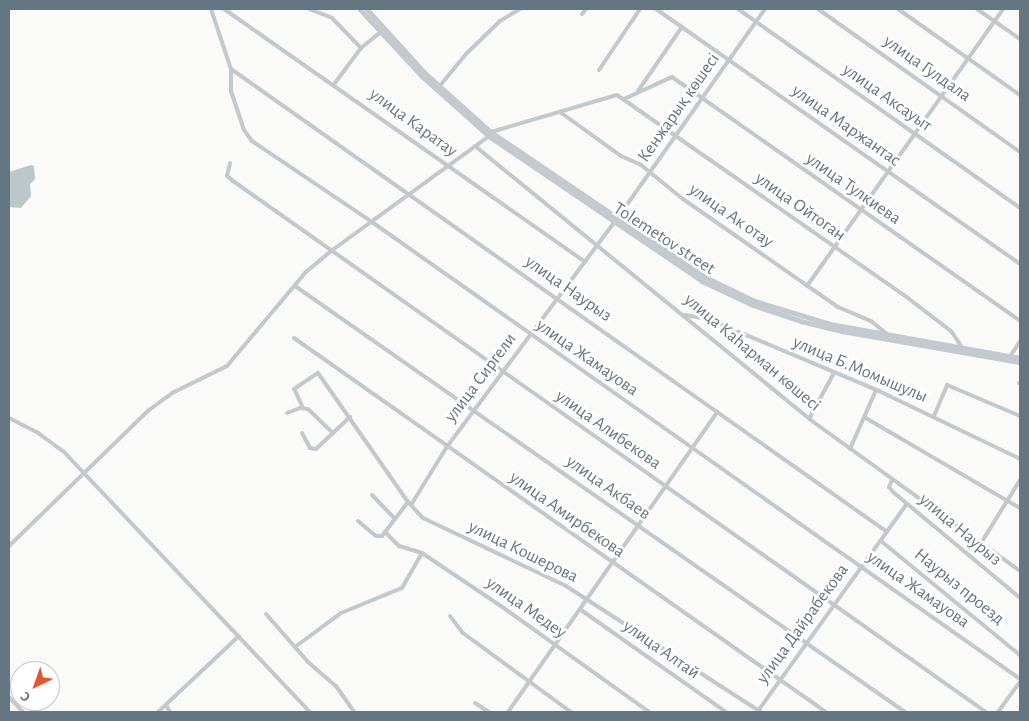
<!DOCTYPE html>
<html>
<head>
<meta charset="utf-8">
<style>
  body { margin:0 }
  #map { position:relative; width:1029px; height:721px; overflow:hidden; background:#fafaf8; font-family:"Alegreya Sans",sans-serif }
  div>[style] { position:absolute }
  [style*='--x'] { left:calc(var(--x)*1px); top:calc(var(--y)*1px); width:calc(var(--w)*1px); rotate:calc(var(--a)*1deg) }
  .water>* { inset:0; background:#bbc7cb }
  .minor>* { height:4px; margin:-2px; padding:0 2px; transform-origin:2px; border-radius:2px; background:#c3c8cc }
  .major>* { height:4.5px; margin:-2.25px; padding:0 2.25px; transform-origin:2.25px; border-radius:2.25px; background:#c3c9ce }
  span { translate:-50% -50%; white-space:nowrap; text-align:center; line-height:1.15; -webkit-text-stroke:5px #fff; paint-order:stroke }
  .street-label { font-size:18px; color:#657683 }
  .frame { position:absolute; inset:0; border:10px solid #657683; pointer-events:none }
  .north { position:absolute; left:10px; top:661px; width:50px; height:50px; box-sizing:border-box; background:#fff; border:1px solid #c1c8cd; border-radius:50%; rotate:222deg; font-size:14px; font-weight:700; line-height:20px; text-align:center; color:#657683 }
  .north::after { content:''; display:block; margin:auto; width:18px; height:22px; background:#e4572e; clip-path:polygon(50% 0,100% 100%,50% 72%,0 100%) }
</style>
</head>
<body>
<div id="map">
  <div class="water">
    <i style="clip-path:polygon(31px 165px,34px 166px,35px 179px,30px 184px,31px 196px,21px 208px,9px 207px,9px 172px)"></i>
  </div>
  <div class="minor">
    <i style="--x:211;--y:9;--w:63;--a:71.6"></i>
    <i style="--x:231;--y:69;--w:22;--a:90"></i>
    <i style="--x:231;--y:91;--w:41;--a:71.6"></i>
    <i style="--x:244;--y:130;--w:14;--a:54"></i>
    <i style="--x:252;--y:141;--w:145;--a:34"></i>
    <i style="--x:372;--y:222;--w:793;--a:35.19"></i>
    <i style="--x:224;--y:9;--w:439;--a:35"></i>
    <i style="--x:309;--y:9;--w:25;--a:21"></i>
    <i style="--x:332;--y:18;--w:42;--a:46"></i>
    <i style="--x:656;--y:9;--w:444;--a:35"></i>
    <i style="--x:738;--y:9;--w:345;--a:35.2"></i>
    <i style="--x:818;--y:9;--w:247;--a:35.3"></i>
    <i style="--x:898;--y:9;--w:149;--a:35.2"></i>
    <i style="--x:977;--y:9;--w:52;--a:34.9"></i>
    <i style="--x:582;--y:14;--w:6;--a:-51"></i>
    <i style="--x:231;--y:69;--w:803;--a:35.21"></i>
    <i style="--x:599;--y:70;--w:73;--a:-56.1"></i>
    <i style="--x:335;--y:83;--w:44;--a:-53.4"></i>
    <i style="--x:361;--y:48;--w:26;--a:-39"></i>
    <i style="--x:438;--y:88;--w:45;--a:-50.4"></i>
    <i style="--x:467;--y:53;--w:46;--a:-44.1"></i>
    <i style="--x:500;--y:21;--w:23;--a:-31"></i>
    <i style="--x:638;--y:91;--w:78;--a:-55.5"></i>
    <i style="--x:624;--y:99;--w:53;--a:-24.6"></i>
    <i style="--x:672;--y:77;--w:425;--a:35"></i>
    <i style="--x:560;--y:112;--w:75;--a:35.8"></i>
    <i style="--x:621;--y:156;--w:22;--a:24"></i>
    <i style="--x:641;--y:165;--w:54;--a:39"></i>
    <i style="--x:683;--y:199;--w:189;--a:34.9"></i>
    <i style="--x:838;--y:307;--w:36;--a:23"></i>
    <i style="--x:871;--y:321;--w:21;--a:39"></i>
    <i style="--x:491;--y:132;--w:131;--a:-16.4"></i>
    <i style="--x:617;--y:95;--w:356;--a:34.9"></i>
    <i style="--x:909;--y:299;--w:53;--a:37.3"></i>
    <i style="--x:951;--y:331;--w:18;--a:56"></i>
    <i style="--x:475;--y:146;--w:435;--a:39.2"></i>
    <i style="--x:812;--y:421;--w:256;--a:35.8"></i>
    <i style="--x:230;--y:163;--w:13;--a:103"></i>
    <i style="--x:227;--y:176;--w:8;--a:40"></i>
    <i style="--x:233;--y:181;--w:921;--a:35.19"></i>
    <i style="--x:295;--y:286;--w:744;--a:34.93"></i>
    <i style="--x:807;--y:286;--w:339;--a:-54.7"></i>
    <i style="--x:685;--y:315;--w:23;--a:10"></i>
    <i style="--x:708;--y:319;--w:186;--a:22.8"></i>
    <i style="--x:879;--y:391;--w:157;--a:25.7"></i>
    <i style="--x:294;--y:338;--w:650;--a:35.11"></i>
    <i style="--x:1011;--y:355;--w:17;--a:-57"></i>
    <i style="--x:1019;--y:383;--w:1;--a:0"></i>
    <i style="--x:303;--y:408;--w:21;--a:-115"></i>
    <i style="--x:294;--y:389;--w:29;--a:-34"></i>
    <i style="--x:318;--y:373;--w:157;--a:55.1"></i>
    <i style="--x:408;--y:502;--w:22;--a:47"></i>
    <i style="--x:423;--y:518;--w:158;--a:25.4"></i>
    <i style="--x:566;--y:586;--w:232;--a:32.9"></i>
    <i style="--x:287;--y:413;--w:14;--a:-21"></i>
    <i style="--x:300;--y:408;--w:8;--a:7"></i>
    <i style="--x:308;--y:409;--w:35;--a:44"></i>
    <i style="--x:934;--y:416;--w:34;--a:-67"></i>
    <i style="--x:947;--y:385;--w:79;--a:23"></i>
    <i style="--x:864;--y:417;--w:181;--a:30.3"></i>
    <i style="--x:9;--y:418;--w:33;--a:27"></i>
    <i style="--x:38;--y:433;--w:32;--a:36"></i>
    <i style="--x:64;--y:452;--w:358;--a:46.6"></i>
    <i style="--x:809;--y:419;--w:52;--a:-61.5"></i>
    <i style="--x:302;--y:433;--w:17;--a:62"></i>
    <i style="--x:310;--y:448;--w:6;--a:9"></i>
    <i style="--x:316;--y:449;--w:47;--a:-43.3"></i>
    <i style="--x:850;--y:449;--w:64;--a:-66.2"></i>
    <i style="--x:892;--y:480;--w:8;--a:113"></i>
    <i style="--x:889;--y:487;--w:6;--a:51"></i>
    <i style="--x:893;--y:492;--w:165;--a:39.8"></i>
    <i style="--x:372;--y:495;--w:33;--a:46"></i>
    <i style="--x:411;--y:505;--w:67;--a:-58.4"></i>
    <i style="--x:446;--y:448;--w:281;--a:-53.3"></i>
    <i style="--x:614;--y:223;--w:262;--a:-54.8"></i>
    <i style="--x:358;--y:521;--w:23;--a:40"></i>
    <i style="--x:376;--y:536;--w:6;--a:0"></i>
    <i style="--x:382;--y:536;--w:43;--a:-52.6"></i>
    <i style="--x:385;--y:532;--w:20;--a:45"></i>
    <i style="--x:399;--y:546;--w:24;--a:17"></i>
    <i style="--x:422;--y:553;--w:95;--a:33.9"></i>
    <i style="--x:501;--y:606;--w:182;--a:35.6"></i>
    <i style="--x:881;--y:541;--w:180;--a:39.4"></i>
    <i style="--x:981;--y:543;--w:74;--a:-58.2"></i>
    <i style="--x:9;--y:546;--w:195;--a:-44.2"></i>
    <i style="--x:149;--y:410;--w:29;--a:-36"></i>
    <i style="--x:172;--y:393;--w:61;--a:-26.1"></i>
    <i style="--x:227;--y:366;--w:123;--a:-50"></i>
    <i style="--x:306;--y:272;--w:33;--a:-40"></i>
    <i style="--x:331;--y:251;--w:195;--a:-36"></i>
    <i style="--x:581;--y:610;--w:177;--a:35.1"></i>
    <i style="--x:266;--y:614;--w:64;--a:48.8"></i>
    <i style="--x:308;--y:662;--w:37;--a:41"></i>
    <i style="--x:336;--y:686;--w:32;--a:55"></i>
    <i style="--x:450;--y:616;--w:21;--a:53"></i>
    <i style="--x:463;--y:633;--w:134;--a:36.2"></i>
    <i style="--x:295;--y:647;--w:57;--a:-36.5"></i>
    <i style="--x:341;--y:613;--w:66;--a:-22.3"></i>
    <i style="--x:402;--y:588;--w:40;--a:-60.3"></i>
    <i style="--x:9;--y:697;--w:21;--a:47"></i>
    <i style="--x:475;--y:703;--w:17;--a:33"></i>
    <i style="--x:166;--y:705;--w:8;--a:60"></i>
    <i style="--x:758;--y:711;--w:255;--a:-54.3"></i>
    <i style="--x:158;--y:712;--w:111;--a:-43.2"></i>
    <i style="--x:508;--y:712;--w:366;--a:-55.1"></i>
    <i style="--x:998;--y:712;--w:37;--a:-54"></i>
  </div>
  <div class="major">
    <i style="--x:360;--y:9;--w:91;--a:47.2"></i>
    <i style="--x:422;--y:76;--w:90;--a:41.8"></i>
    <i style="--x:489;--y:136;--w:258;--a:34.2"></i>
    <i style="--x:702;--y:281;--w:56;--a:25.2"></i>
    <i style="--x:753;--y:305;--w:51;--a:18.4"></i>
    <i style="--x:801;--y:321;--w:42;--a:13.7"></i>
    <i style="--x:842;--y:331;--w:181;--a:9.9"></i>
    <i style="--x:367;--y:9;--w:86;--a:47.8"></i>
    <i style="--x:425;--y:73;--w:89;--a:41.8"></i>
    <i style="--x:491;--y:132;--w:258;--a:34.1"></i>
    <i style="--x:705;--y:277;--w:55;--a:25.6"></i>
    <i style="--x:755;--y:301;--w:78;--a:17"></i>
    <i style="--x:830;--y:324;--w:193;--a:10.1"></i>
  </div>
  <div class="street-label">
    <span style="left:927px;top:69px;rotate:35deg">улица Гулдала</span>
    <span style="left:887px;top:98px;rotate:35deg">улица Аксауыт</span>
    <span style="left:679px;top:108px;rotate:-55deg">Кенжарық көшесі</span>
    <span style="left:413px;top:123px;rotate:36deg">улица Каратау</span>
    <span style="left:846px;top:126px;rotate:35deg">улица Маржантас</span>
    <span style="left:853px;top:189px;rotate:35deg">улица Тулкиева</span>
    <span style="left:800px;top:207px;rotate:35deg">улица Ойтоган</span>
    <span style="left:731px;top:216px;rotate:35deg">улица Ак отау</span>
    <span style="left:664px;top:239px;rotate:33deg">Tolemetov street</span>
    <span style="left:568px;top:289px;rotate:35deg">улица Наурыз</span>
    <span style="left:752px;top:353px;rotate:40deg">улица Каһарман көшесі</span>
    <span style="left:587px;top:358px;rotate:35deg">улица Жамауова</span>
    <span style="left:860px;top:370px;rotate:23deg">улица Б.Момышулы</span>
    <span style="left:481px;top:378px;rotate:-53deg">улица Сиргели</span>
    <span style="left:608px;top:430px;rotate:35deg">улица Алибекова</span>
    <span style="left:608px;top:488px;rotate:35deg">улица Акбаев</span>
    <span style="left:567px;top:515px;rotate:35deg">улица Амирбекова</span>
    <span style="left:960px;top:530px;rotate:40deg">улица Наурыз</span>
    <span style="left:523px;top:552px;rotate:26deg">улица Кошерова</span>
    <span style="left:959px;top:587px;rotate:39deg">Наурыз проезд</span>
    <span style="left:918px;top:590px;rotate:35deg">улица Жамауова</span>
    <span style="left:526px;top:608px;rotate:35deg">улица Медеу</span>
    <span style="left:803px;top:624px;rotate:-54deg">улица Дайрабекова</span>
    <span style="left:661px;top:650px;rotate:35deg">улица Алтай</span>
  </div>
  <div class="frame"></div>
  <div class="north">С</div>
</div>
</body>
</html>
